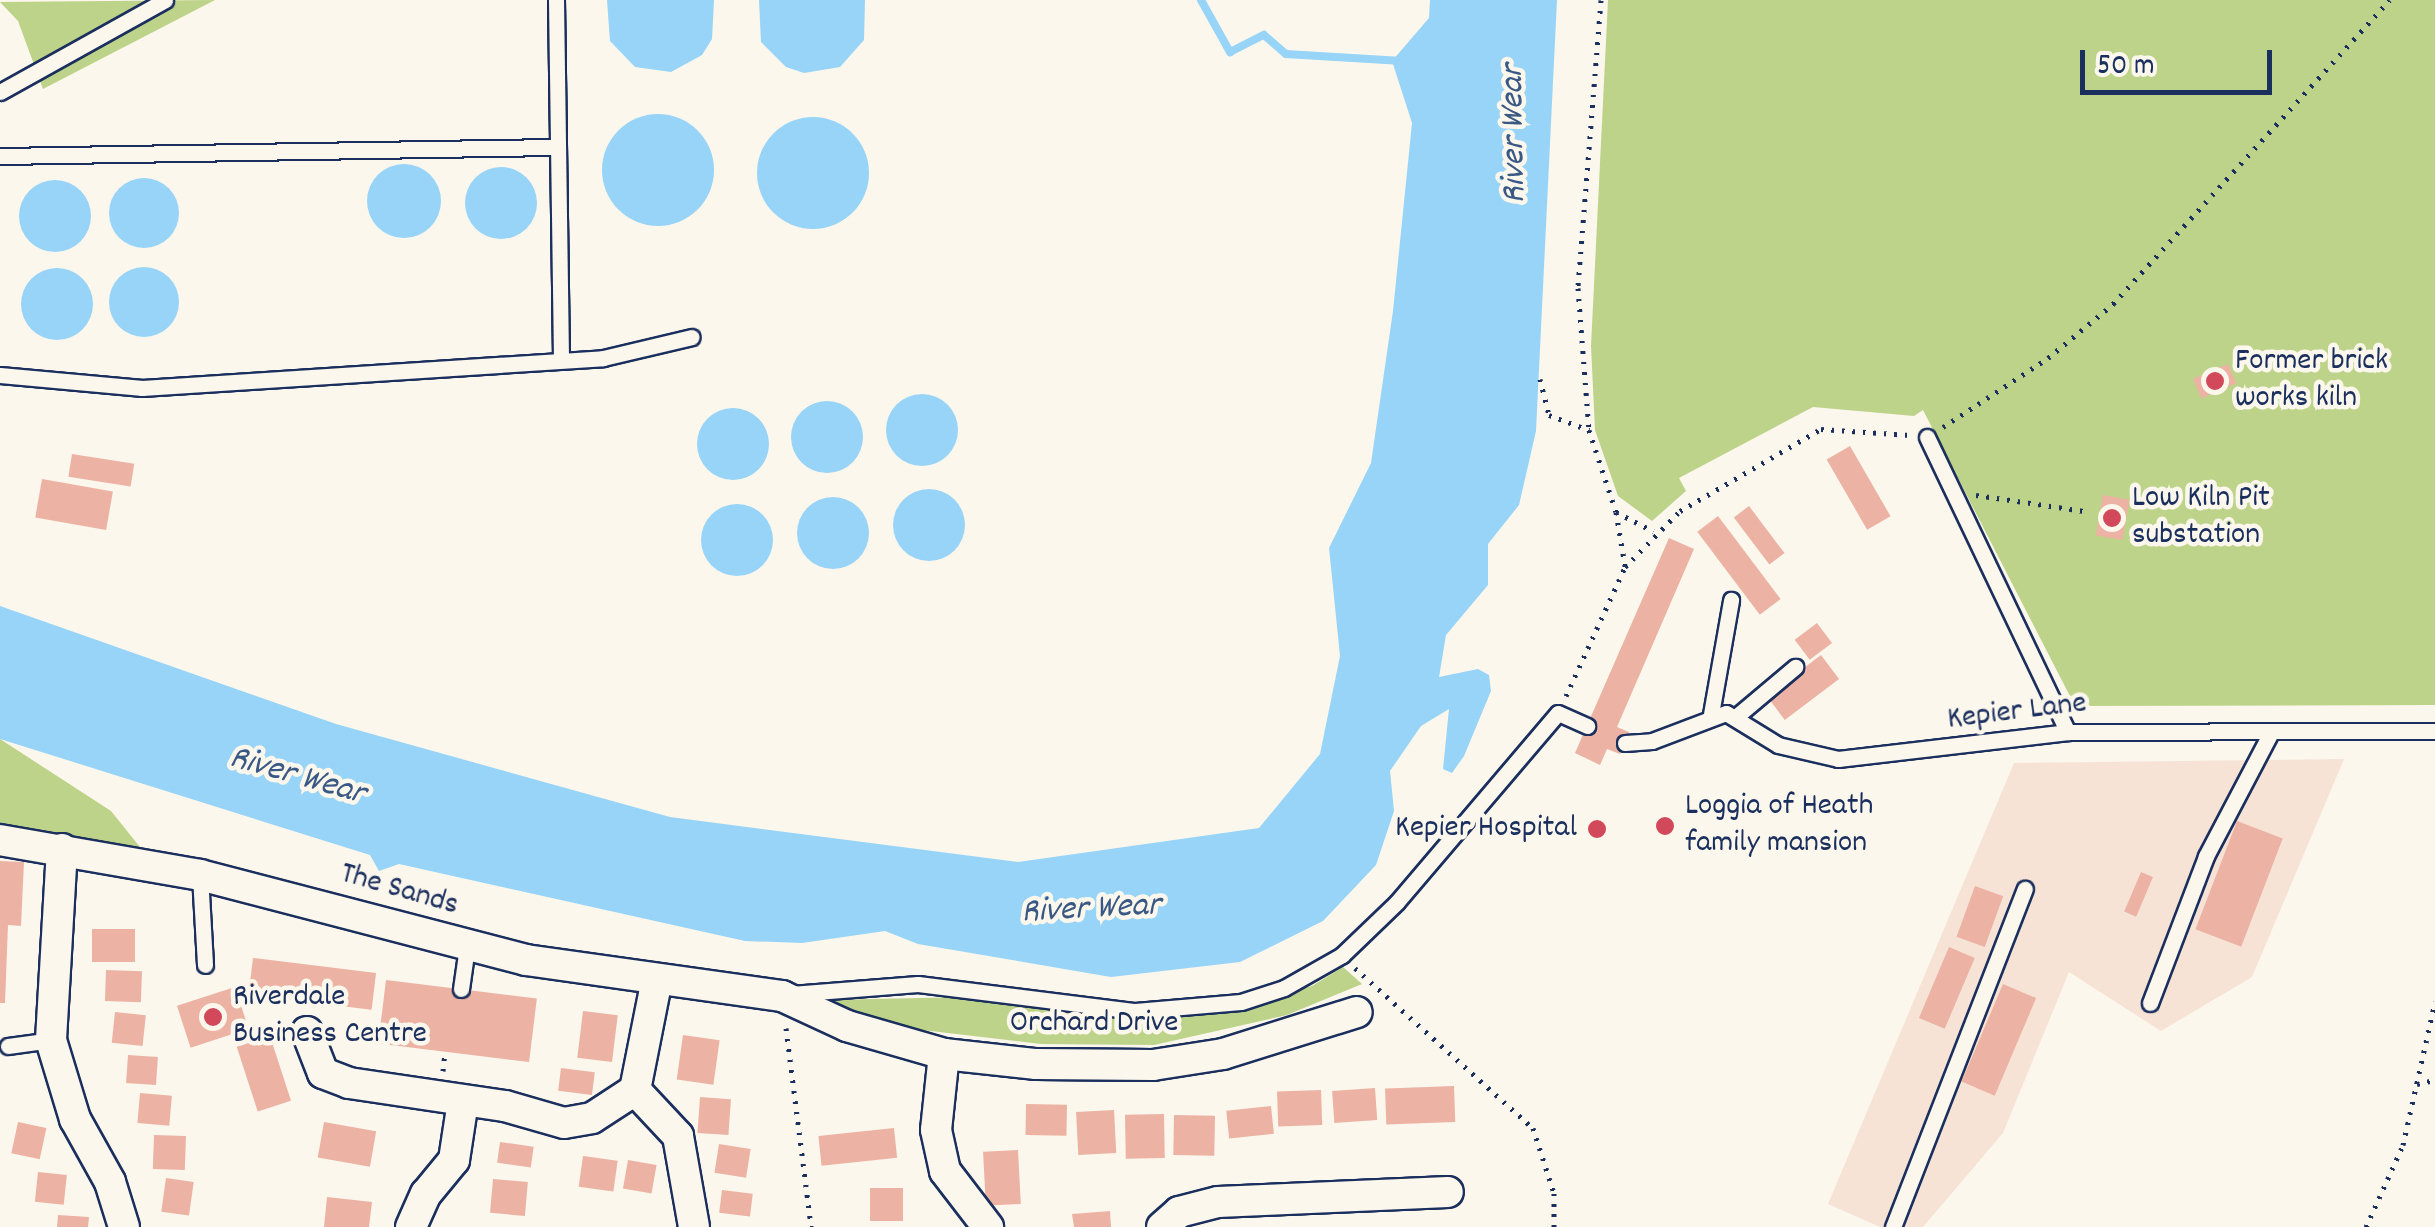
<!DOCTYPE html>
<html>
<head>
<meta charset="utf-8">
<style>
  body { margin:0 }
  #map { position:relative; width:2435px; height:1227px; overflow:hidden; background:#fbf7ec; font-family:Dekko,sans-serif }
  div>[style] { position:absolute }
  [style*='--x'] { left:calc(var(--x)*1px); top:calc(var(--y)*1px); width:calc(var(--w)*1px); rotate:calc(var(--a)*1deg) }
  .built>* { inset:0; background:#f6e3d6 }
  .green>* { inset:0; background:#bdd389 }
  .water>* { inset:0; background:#97d4f8 }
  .round { border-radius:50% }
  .stream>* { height:8px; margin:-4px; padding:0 4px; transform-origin:4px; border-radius:4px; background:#97d4f8 }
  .building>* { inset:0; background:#ecb3a4; transform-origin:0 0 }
  .path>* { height:5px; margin-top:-2.5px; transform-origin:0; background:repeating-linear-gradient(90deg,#1b2f5e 0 2.5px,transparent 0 10.5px) }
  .roads { filter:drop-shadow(2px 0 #1b2f5e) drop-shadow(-2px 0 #1b2f5e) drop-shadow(0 2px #1b2f5e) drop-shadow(0 -2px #1b2f5e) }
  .service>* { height:15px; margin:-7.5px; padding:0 7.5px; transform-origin:7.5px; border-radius:7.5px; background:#fbf7ec }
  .minor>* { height:30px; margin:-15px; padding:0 15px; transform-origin:15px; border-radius:15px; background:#fbf7ec }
  .dots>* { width:28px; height:28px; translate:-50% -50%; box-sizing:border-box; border:5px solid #fbf7ec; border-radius:50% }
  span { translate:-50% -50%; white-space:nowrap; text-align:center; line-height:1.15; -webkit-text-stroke:9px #fbf7ec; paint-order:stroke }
  .poi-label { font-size:32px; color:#1b2f5e }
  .left { translate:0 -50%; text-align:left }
  .right { translate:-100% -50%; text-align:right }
  .street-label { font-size:32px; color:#1b2f5e }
  .water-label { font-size:35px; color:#3a5884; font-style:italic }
  .scale { position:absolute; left:2080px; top:50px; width:192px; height:45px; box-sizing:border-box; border:5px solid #1b2f5e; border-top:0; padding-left:12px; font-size:30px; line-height:35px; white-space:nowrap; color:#1b2f5e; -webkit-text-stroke:8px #fbf7ec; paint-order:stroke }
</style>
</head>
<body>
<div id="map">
  <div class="built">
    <i style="clip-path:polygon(2344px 759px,2252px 977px,2161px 1031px,2069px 972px,2003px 1133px,1923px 1227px,1880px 1227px,1828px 1204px,2014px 763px)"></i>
  </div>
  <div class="green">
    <i style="clip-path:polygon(215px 0,43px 89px,18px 21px,0 2px)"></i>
    <i style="clip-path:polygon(1608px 0,2435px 0,2435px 705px,2075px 706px,1923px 410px,1914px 416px,1813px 407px,1679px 478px,1686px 491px,1652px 521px,1618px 496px,1595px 430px,1591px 346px)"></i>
    <i style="clip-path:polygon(0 739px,111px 811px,144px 852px,0 826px)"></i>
    <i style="clip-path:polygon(1343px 967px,1362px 984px,1287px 1015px,1154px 1045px,1041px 1044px,905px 1028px,825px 1008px,823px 1000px,970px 997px,1136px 1019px,1235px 1009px,1312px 986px)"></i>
  </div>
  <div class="water">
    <i style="clip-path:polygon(607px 0,714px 0,712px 39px,702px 55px,671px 72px,635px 67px,610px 41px)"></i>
    <i style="clip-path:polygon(759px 0,865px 0,864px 40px,840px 67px,804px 73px,786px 67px,761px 42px)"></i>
    <i style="clip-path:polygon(1430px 0,1557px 0,1536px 431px,1519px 505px,1488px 544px,1488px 585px,1446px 635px,1439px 677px,1478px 669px,1489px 675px,1491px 691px,1464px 756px,1452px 773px,1443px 769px,1449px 709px,1421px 726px,1390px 771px,1394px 811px,1376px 865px,1323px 921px,1240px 962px,1111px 977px,918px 944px,885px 931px,802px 943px,745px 941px,399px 864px,379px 871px,370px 855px,0 739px,0 606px,336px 724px,670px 817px,1018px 862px,1259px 828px,1320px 754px,1340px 656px,1329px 548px,1371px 463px,1393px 311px,1412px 123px,1392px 61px,1429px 18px)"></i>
    <i class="round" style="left:602px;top:114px;width:112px;height:112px"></i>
    <i class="round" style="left:757px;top:117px;width:112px;height:112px"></i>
    <i class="round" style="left:367px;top:164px;width:74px;height:74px"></i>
    <i class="round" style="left:465px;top:167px;width:72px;height:72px"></i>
    <i class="round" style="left:109px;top:178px;width:70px;height:70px"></i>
    <i class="round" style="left:19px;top:180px;width:72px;height:72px"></i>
    <i class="round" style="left:109px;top:267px;width:70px;height:70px"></i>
    <i class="round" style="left:21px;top:268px;width:72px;height:72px"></i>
    <i class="round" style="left:886px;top:394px;width:72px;height:72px"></i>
    <i class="round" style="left:791px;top:401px;width:72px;height:72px"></i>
    <i class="round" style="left:697px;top:408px;width:72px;height:72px"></i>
    <i class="round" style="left:893px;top:489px;width:72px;height:72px"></i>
    <i class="round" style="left:797px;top:497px;width:72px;height:72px"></i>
    <i class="round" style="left:701px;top:504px;width:72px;height:72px"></i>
  </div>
  <div class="stream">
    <i style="--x:1201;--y:0;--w:60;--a:60.9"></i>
    <i style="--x:1230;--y:52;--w:38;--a:-27"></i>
    <i style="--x:1264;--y:35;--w:29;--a:41"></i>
    <i style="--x:1286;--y:54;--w:116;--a:3.5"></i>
  </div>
  <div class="building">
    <i style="left:2228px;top:364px;width:21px;height:38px;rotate:67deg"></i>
    <i style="left:1850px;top:446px;width:81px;height:27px;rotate:60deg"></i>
    <i style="left:72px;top:454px;width:63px;height:23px;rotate:9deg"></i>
    <i style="left:42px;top:479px;width:72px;height:39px;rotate:10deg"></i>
    <i style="left:2103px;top:495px;width:27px;height:41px;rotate:10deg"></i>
    <i style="left:1749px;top:506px;width:59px;height:19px;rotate:53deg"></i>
    <i style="left:1718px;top:516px;width:104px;height:26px;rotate:53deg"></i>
    <i style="clip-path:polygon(1669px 538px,1694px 549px,1617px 727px,1629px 732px,1620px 754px,1607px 749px,1600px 765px,1575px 753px)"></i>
    <i style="left:1817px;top:623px;width:25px;height:28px;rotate:53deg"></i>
    <i style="left:1821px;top:655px;width:30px;height:68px;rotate:53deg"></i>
    <i style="left:2237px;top:821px;width:49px;height:116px;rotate:21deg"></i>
    <i style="clip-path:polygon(0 861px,24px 862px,21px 926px,8px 925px,5px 1003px,0 1003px)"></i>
    <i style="left:2141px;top:872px;width:13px;height:43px;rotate:23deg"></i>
    <i style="left:1975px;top:886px;width:30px;height:54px;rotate:20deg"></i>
    <i style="left:92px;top:929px;width:43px;height:33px"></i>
    <i style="left:1949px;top:947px;width:28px;height:77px;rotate:23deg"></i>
    <i style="left:253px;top:958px;width:124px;height:37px;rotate:7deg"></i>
    <i style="left:106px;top:970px;width:36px;height:31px;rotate:2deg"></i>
    <i style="left:386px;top:980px;width:152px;height:64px;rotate:7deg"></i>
    <i style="left:2003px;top:984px;width:36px;height:106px;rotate:23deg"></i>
    <i style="left:235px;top:987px;width:44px;height:61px;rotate:72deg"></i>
    <i style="left:583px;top:1011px;width:35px;height:47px;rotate:7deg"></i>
    <i style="left:115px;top:1012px;width:31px;height:31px;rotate:6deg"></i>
    <i style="left:683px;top:1035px;width:37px;height:45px;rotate:8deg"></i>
    <i style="left:270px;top:1036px;width:68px;height:35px;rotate:72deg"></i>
    <i style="left:128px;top:1055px;width:30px;height:28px;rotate:4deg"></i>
    <i style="left:561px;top:1068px;width:34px;height:23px;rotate:7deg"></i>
    <i style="left:1454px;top:1086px;width:36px;height:69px;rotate:88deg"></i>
    <i style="left:1375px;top:1088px;width:32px;height:43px;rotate:86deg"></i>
    <i style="left:1321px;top:1090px;width:35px;height:44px;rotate:88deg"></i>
    <i style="left:140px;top:1093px;width:32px;height:30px;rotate:5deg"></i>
    <i style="left:700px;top:1097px;width:31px;height:36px;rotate:4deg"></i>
    <i style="left:1026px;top:1104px;width:41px;height:31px;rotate:1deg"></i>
    <i style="left:1271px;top:1106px;width:28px;height:45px;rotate:84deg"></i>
    <i style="left:1114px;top:1110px;width:43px;height:38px;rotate:87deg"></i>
    <i style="left:1164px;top:1114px;width:44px;height:39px;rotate:89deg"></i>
    <i style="left:1174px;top:1115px;width:41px;height:40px;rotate:1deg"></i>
    <i style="left:18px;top:1122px;width:29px;height:32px;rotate:12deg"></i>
    <i style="left:324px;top:1122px;width:53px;height:36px;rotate:10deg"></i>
    <i style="left:894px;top:1128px;width:30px;height:76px;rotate:84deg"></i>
    <i style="left:154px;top:1135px;width:32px;height:34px;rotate:2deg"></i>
    <i style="left:500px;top:1142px;width:34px;height:21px;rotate:8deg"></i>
    <i style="left:719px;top:1144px;width:32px;height:29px;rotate:9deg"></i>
    <i style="left:1018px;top:1150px;width:54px;height:35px;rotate:87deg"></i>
    <i style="left:583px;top:1156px;width:35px;height:31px;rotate:8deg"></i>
    <i style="left:628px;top:1160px;width:29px;height:29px;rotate:10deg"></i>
    <i style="left:38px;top:1172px;width:29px;height:30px;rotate:6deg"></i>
    <i style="left:166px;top:1178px;width:28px;height:34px;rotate:8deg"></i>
    <i style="left:493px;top:1179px;width:35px;height:34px;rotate:5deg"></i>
    <i style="left:903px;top:1188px;width:33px;height:33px;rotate:90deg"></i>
    <i style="left:722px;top:1190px;width:31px;height:23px;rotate:7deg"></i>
    <i style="clip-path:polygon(327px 1197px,372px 1202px,369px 1227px,324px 1227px)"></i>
    <i style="clip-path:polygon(1110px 1211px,1111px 1227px,1074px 1227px,1072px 1214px)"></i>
    <i style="clip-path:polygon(58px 1215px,89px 1217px,88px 1227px,57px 1227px)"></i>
  </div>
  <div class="path">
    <i style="--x:1601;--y:0;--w:289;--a:94.6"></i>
    <i style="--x:1578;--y:288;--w:142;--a:85.6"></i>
    <i style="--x:1589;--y:430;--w:86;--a:71.8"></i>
    <i style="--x:1616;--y:512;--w:55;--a:80.5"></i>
    <i style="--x:1540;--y:379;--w:37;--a:76"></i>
    <i style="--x:1549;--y:415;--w:43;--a:20.6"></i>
    <i style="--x:1943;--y:427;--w:126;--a:-33.3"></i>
    <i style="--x:2048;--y:358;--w:85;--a:-39.7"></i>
    <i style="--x:2113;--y:304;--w:411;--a:-47.7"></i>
    <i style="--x:1976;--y:495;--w:109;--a:8.4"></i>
    <i style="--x:1616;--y:512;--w:42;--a:27.2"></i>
    <i style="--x:1566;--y:696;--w:142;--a:-65.4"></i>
    <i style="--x:1625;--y:567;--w:78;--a:-45.5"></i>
    <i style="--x:1680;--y:511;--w:163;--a:-30.2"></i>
    <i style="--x:1821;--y:429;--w:89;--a:3.9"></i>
    <i style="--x:1355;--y:968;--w:239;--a:42"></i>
    <i style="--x:1533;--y:1128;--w:68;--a:72.1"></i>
    <i style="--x:1554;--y:1193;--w:34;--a:90"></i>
    <i style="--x:786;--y:1028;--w:201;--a:82.8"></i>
    <i style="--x:443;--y:1071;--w:18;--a:-84"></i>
    <i style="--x:2417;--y:1084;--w:18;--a:-13"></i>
    <i style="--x:2366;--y:1227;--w:90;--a:-65.7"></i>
    <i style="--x:2403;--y:1145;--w:147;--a:-77.4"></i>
  </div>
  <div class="roads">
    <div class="service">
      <i style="--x:556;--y:0;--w:357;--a:89.2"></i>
      <i style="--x:0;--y:92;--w:189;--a:-29.1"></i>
      <i style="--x:0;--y:156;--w:557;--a:-0.93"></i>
      <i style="--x:0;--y:375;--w:143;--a:5.2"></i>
      <i style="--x:142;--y:388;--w:462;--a:-3.7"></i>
      <i style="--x:603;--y:358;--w:91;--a:-13.3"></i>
      <i style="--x:1927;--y:437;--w:327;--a:64.5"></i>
      <i style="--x:1711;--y:714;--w:116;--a:-80"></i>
      <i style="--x:1738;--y:715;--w:75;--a:-40.1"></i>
      <i style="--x:1625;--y:743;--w:27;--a:-4"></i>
      <i style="--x:1652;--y:741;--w:79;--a:-20.7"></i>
      <i style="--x:1726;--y:713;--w:61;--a:31.6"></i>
      <i style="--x:1778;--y:745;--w:62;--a:13.1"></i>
      <i style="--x:1838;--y:759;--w:232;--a:-6.7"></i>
      <i style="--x:2068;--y:732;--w:367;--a:-0.2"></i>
      <i style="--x:200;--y:875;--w:90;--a:86.8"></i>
      <i style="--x:461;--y:989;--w:42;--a:-81.9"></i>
      <i style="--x:791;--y:994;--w:127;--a:-4.5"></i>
      <i style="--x:918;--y:984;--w:219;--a:7.1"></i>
      <i style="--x:1135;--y:1011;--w:106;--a:-4.9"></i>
      <i style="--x:1241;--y:1002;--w:45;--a:-18"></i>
      <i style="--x:1284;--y:988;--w:67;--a:-29.6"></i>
      <i style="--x:1342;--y:955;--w:76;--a:-43.9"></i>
      <i style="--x:1397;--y:902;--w:248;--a:-49.6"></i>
      <i style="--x:1558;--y:713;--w:32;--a:24"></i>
      <i style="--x:2150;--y:1003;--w:157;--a:-69.1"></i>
      <i style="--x:2206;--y:856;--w:140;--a:-62.3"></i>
      <i style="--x:8;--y:1046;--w:43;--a:-7.9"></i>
      <i style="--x:1893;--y:1227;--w:363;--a:-68.7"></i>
    </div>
    <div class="minor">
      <i style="--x:0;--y:840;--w:203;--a:9.9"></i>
      <i style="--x:200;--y:875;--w:337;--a:14.6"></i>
      <i style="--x:526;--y:960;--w:259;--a:8"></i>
      <i style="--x:782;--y:996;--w:72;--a:24.8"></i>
      <i style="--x:847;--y:1026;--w:101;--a:16.1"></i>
      <i style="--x:944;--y:1054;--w:93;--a:6.2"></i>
      <i style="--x:1036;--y:1064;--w:117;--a:0.5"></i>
      <i style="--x:1153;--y:1065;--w:71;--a:-8.9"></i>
      <i style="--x:1223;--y:1054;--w:140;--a:-17.4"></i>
      <i style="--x:62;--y:849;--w:191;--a:93.3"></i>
      <i style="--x:51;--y:1040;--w:83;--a:73.1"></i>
      <i style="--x:75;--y:1119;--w:72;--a:60.9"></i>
      <i style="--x:110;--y:1182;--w:47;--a:72.7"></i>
      <i style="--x:307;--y:1032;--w:44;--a:68.7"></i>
      <i style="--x:323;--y:1073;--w:28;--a:21"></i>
      <i style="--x:349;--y:1083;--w:158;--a:8.4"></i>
      <i style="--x:505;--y:1106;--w:61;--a:16.1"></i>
      <i style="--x:564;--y:1123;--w:28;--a:-10"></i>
      <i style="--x:592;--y:1118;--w:51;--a:-33.1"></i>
      <i style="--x:635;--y:1090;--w:113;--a:-78.8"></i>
      <i style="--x:944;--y:1054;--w:76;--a:96"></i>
      <i style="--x:936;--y:1130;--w:42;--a:77.6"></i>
      <i style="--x:945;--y:1171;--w:71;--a:52.5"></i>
      <i style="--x:635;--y:1090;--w:63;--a:46.9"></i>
      <i style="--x:678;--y:1136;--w:92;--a:80"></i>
      <i style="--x:411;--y:1227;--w:36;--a:-66"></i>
      <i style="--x:426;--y:1194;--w:44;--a:-50.5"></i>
      <i style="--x:454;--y:1160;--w:60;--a:-81.3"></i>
      <i style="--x:1162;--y:1227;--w:23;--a:-41"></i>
      <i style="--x:1179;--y:1212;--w:40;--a:-14.4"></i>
      <i style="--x:1218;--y:1202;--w:230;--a:-2.5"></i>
    </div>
  </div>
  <div class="dots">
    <i style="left:2215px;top:381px;background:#d1495b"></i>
    <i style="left:2112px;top:518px;background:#d1495b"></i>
    <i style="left:1665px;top:826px;background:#d1495b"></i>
    <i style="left:1597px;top:829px;background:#d1495b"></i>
    <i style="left:213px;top:1017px;background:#d1495b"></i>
  </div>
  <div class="poi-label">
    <span class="left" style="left:2235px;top:381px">Former brick<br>works kiln</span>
    <span class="left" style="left:2132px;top:518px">Low Kiln Pit<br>substation</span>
    <span class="left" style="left:1685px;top:826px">Loggia of Heath<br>family mansion</span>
    <span class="right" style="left:1577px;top:829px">Kepier Hospital</span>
    <span class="left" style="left:233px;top:1017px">Riverdale<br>Business Centre</span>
  </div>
  <div class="street-label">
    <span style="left:2017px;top:713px;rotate:-7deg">Kepier Lane</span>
    <span style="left:399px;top:891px;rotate:16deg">The Sands</span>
    <span style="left:1094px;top:1024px">Orchard Drive</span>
  </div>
  <div class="water-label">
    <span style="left:1515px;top:134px;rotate:-91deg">River Wear</span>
    <span style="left:297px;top:777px;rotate:16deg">River Wear</span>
    <span style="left:1091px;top:910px;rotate:-3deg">River Wear</span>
  </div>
  <div class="scale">50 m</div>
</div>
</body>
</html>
